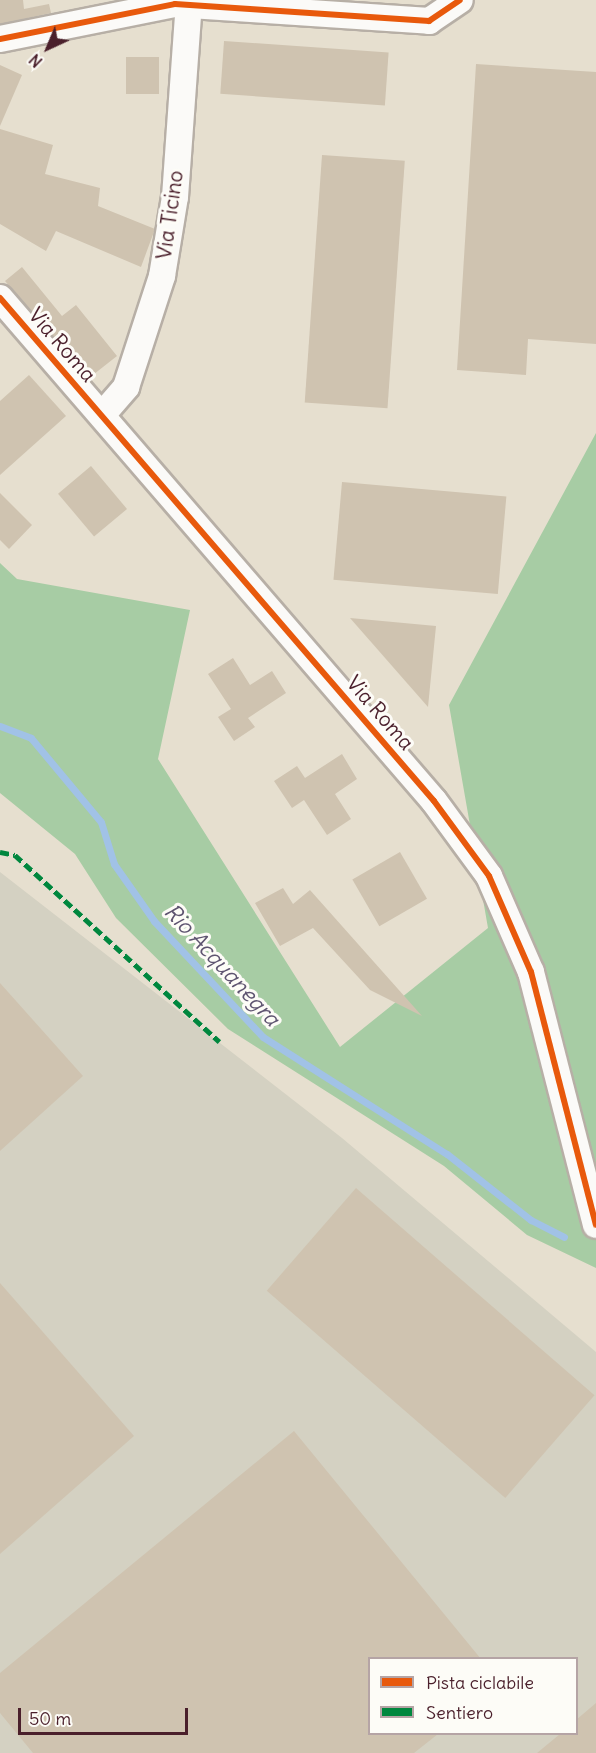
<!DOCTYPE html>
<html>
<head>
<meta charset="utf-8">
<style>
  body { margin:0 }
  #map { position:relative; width:596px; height:1753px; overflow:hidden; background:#e6dfcf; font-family:Delius,sans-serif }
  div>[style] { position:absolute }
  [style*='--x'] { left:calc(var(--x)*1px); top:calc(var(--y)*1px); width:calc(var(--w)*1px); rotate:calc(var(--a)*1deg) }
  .industrial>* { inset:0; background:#d4d1c2 }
  .forest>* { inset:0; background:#a7cca4 }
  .stream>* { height:7px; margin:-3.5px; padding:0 3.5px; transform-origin:3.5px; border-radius:3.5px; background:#a1c2e6 }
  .building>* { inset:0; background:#cfc3b0; transform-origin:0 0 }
  .roads { filter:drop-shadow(2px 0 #b7afa6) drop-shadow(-2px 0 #b7afa6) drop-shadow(0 2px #b7afa6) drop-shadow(0 -2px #b7afa6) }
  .minor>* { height:26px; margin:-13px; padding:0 13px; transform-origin:13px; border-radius:13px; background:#fbfaf8 }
  .quiet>* { height:4.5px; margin-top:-2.25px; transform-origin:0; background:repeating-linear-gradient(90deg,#00873e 0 9px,transparent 0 13.5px) }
  .cycleway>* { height:6px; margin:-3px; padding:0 3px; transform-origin:3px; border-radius:3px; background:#e8590c }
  span { translate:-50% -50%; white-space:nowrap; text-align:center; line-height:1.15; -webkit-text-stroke:6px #fdfcf7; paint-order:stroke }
  .street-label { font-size:21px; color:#4a1f2b }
  .water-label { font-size:22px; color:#5e5470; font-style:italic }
  .legend { position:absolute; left:368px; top:1657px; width:210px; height:78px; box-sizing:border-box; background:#fdfcf7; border:2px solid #b5a4a5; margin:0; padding:8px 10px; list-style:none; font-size:18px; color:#4a1f2b }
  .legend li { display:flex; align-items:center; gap:12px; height:30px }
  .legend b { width:30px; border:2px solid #b5a4a5 }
  .north { position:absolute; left:18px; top:18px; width:60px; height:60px; -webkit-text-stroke:4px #fdfcf7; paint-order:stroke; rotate:224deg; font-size:16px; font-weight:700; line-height:24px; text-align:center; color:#4a1f2b }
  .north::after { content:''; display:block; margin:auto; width:21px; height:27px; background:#4a1f2b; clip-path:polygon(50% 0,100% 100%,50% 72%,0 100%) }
  .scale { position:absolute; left:18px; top:1708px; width:170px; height:27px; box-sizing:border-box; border:3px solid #4a1f2b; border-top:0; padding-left:8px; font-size:18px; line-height:21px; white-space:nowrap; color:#4a1f2b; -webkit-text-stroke:4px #fdfcf7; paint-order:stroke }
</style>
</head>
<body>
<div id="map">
  <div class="industrial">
    <i style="clip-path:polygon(evenodd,0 872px,342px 1138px,596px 1352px,596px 1753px,0 1753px,0 872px,370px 1658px,576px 1658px,576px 1734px,370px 1734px,370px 1658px)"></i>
  </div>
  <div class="forest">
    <i style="clip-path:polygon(596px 433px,596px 1268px,527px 1235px,444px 1166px,228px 1029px,116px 918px,75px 854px,0 793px,0 563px,17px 579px,190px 610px,158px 759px,340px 1047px,488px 928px,449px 705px)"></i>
  </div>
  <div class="stream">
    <i style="--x:0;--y:726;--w:33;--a:21"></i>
    <i style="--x:31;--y:738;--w:109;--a:50.2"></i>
    <i style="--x:101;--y:822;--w:44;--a:72.8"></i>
    <i style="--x:114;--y:864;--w:70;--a:54.9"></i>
    <i style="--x:154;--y:921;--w:159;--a:46.8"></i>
    <i style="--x:263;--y:1037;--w:218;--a:32.5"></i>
    <i style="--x:447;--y:1154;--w:107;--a:38.2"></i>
    <i style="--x:531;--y:1220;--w:37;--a:27"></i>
  </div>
  <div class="building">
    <i style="clip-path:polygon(0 0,23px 0,24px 9px,49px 4px,51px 13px,0 24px)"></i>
    <i style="left:224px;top:41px;width:165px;height:53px;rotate:4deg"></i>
    <i style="left:126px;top:57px;width:33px;height:37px"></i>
    <i style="clip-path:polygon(476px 64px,596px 72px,596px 344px,528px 339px,526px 375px,457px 370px)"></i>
    <i style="clip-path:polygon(0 65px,22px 75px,0 126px)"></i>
    <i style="clip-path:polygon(0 129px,53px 145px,45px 174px,100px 188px,98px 206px,155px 229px,141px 267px,56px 231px,46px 251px,0 224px)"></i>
    <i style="left:322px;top:155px;width:83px;height:248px;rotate:4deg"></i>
    <i style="clip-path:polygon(22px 267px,62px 316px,76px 305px,117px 356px,89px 378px,5px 281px)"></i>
    <i style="clip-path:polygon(29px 375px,66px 416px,0 475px,0 401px)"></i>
    <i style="left:91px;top:466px;width:56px;height:43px;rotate:50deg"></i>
    <i style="left:342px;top:482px;width:165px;height:98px;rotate:5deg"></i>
    <i style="clip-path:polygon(0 493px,32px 525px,9px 549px,0 540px)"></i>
    <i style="clip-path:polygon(350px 618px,436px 626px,428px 707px)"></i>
    <i style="clip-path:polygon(233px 658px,250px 685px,272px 671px,286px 693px,248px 718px,255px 727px,234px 741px,218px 717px,231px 709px,208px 674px)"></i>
    <i style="clip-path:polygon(342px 754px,357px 779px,335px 794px,351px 819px,327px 835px,304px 800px,292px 808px,274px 781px,297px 766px,305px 778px)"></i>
    <i style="left:400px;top:852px;width:54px;height:55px;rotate:60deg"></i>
    <i style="clip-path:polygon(283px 888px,293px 904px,310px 890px,422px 1016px,370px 990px,313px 928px,280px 946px,255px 903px)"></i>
    <i style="clip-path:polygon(0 983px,83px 1076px,0 1151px)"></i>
    <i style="left:356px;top:1188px;width:316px;height:136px;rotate:41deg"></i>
    <i style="clip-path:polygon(0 1283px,134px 1436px,0 1554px)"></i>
    <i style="clip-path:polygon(294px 1431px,481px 1659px,369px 1659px,369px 1734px,438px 1734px,414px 1753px,33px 1753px,0 1713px,0 1673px)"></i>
    <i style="clip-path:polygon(596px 1703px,596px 1753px,537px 1753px,560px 1734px,576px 1734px,576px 1720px)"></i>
  </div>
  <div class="roads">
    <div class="minor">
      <i style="--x:0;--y:39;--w:178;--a:-11.3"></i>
      <i style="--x:175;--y:4;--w:255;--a:3.8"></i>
      <i style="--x:429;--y:21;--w:37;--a:-34"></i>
      <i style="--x:0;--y:298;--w:664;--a:49.21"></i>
      <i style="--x:434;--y:801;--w:93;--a:53.7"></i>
      <i style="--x:489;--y:876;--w:105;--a:66.4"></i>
      <i style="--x:531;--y:972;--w:261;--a:75.6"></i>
      <i style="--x:102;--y:415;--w:37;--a:-49"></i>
      <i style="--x:126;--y:387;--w:117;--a:-72"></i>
      <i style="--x:162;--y:276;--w:80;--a:-80.7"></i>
      <i style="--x:175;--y:197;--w:197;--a:-85.9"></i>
    </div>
  </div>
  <div class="quiet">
    <i style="--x:0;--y:852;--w:15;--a:11"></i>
    <i style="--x:15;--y:855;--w:277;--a:42.4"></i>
  </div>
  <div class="cycleway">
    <i style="--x:0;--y:39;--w:178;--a:-11.3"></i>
    <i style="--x:175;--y:4;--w:255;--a:3.8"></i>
    <i style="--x:429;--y:21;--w:37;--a:-34"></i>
    <i style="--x:0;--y:298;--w:664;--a:49.21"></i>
    <i style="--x:434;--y:801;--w:93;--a:53.7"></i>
    <i style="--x:489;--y:876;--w:105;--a:66.4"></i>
    <i style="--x:531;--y:972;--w:261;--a:75.6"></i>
  </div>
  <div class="street-label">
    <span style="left:170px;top:215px;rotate:-82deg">Via Ticino</span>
    <span style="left:62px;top:345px;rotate:49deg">Via Roma</span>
    <span style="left:380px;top:713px;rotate:49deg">Via Roma</span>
  </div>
  <div class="water-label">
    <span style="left:222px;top:965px;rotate:47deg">Rio Acquanegra</span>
  </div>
  <ul class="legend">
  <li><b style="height:8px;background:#e8590c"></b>Pista ciclabile</li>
  <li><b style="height:8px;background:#00873e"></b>Sentiero</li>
  </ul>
  <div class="north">N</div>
  <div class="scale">50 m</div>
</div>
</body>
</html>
